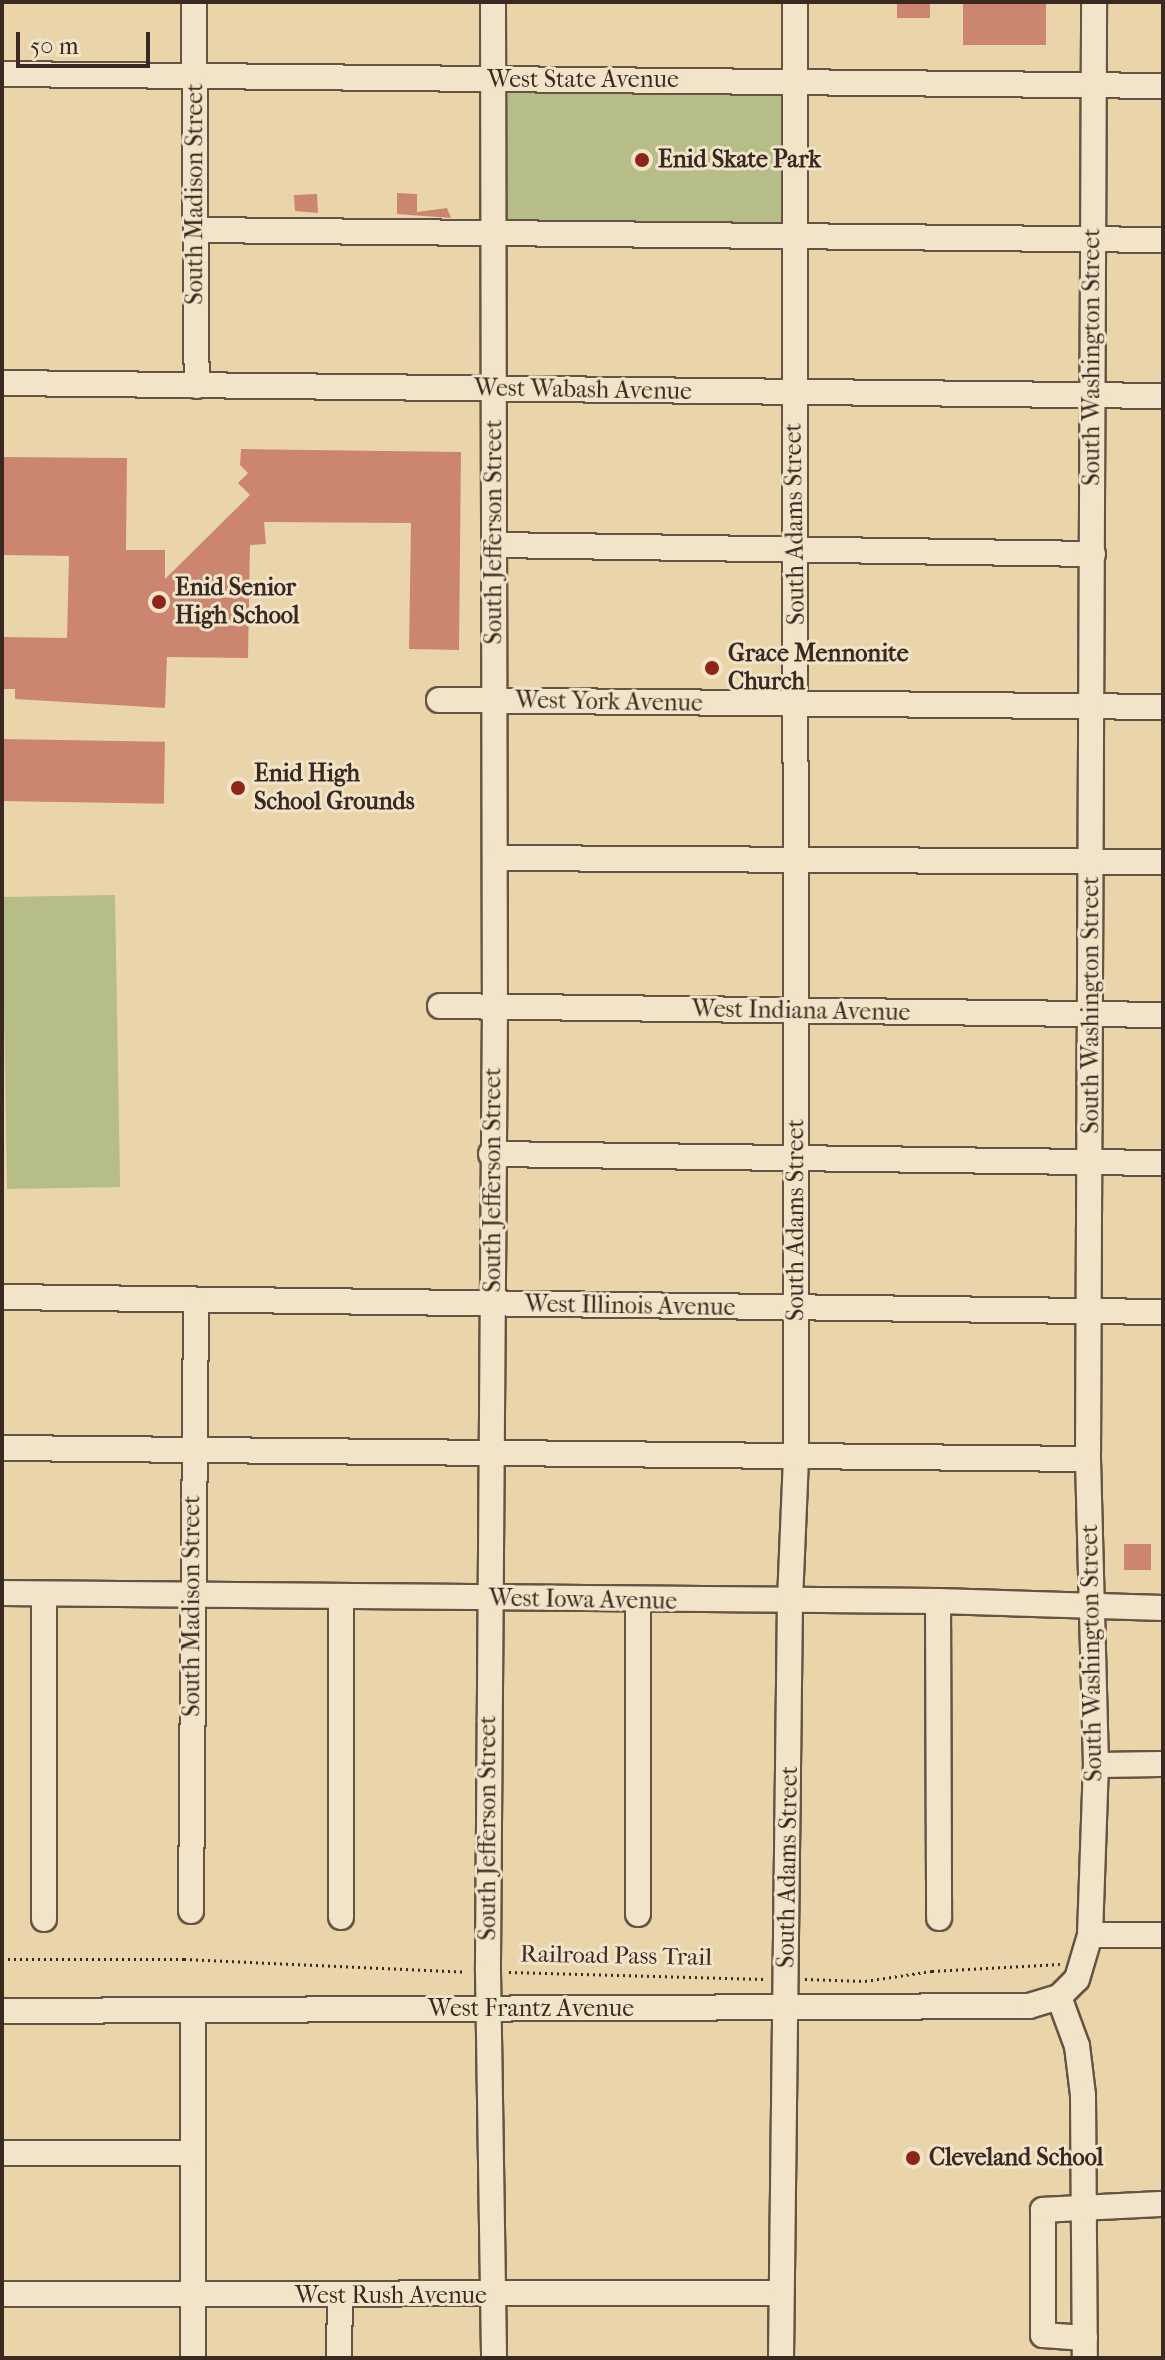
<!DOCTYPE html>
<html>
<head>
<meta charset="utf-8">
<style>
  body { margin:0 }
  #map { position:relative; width:1165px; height:2360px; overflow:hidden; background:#ead5ab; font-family:"IM FELL French Canon",serif }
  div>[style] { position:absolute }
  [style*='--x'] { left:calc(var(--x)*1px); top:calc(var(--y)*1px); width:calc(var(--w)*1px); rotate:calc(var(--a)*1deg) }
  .green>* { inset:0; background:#b6bd89; transform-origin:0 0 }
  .building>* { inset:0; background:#cc8670; transform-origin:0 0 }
  .path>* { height:3px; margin-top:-1.5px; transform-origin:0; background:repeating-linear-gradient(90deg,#392922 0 2px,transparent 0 6px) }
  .roads { filter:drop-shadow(2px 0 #655444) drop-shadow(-2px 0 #655444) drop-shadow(0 2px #655444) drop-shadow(0 -2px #655444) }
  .minor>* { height:24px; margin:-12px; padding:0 12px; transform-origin:12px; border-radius:12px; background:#f1e4c8 }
  .dots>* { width:22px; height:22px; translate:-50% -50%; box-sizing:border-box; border:4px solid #f1e4c8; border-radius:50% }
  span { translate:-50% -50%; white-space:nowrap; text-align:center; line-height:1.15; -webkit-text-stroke:6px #f1e4c8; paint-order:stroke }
  .street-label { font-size:24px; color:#392922 }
  .poi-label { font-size:24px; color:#392922; font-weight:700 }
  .left { translate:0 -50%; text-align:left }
  .frame { position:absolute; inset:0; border:4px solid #392922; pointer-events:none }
  .scale { position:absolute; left:16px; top:32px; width:134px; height:36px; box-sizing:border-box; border:4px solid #392922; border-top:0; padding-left:10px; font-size:24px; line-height:28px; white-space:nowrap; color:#392922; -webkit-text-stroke:6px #f1e4c8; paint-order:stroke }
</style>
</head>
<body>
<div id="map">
  <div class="green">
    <i style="left:505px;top:91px;width:276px;height:135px"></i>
    <i style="left:115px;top:895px;width:292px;height:113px;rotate:89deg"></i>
  </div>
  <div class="building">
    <i style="left:897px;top:2px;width:33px;height:16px"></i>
    <i style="left:963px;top:2px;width:83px;height:43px"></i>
    <i style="clip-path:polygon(397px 193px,417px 194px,417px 212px,447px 208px,451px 218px,397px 214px)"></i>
    <i style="clip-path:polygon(317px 194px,318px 213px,295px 211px,294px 195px)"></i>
    <i style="clip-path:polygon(241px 449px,461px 452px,459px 650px,409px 649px,411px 523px,264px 522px,266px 544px,250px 545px,248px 658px,167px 657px,165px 708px,15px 699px,15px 689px,2px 689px,2px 637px,67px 638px,69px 556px,2px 555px,2px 457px,127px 458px,126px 550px,165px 550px,165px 579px,250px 495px,238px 483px,248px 473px,240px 465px)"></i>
    <i style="left:2px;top:739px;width:163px;height:62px;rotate:1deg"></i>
    <i style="left:1124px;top:1544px;width:27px;height:26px"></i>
  </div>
  <div class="path">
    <i style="--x:2;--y:1959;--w:182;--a:0"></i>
    <i style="--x:184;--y:1959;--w:282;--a:2.6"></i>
    <i style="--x:509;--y:1972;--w:257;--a:1.6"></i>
    <i style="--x:805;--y:1979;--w:60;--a:1.9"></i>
    <i style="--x:865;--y:1981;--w:68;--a:-8.5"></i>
    <i style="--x:932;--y:1971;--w:128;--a:-3.1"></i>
  </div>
  <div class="roads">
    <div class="minor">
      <i style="--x:194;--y:2;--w:384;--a:89.6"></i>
      <i style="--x:493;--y:2;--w:1004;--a:89.89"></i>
      <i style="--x:495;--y:1006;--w:966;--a:90.42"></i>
      <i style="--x:488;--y:1972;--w:386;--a:89.1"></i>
      <i style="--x:2;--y:74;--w:1161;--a:0.59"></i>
      <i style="--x:196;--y:230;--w:967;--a:0.59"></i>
      <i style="--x:2;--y:383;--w:1161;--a:0.64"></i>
      <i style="--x:494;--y:545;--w:599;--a:0.86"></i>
      <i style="--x:439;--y:700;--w:724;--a:0.55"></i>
      <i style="--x:495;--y:858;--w:668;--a:0.34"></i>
      <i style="--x:440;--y:1006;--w:723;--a:0.71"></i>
      <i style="--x:491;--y:1154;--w:672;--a:0.77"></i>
      <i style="--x:2;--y:1297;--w:1161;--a:0.74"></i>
      <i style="--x:2;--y:1448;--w:1086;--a:0.58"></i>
      <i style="--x:2;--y:1593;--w:936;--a:0.49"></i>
      <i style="--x:938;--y:1601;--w:225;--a:1.8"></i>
      <i style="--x:638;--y:1601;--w:313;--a:90"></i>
      <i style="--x:938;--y:1601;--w:317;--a:89.8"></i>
      <i style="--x:1096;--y:1765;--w:67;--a:-0.9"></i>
      <i style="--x:191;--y:1911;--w:610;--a:-89.53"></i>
      <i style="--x:341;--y:1917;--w:319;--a:-90"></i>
      <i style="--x:44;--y:1919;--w:325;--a:-90"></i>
      <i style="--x:1090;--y:1935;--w:73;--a:0"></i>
      <i style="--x:1059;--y:1997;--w:52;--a:69.8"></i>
      <i style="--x:1077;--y:2046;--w:49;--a:83"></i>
      <i style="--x:1083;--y:2095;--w:263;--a:89.6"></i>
      <i style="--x:2;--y:2011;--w:1027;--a:-0.28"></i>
      <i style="--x:1029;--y:2006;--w:31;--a:-17"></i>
      <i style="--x:1059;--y:1997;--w:25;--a:-45"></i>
      <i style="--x:1077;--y:1979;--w:46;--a:-73.5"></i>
      <i style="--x:1090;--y:1935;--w:170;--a:-88"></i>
      <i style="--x:1096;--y:1765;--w:306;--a:-91.5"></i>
      <i style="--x:1088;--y:1459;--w:1457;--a:-89.76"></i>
      <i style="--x:193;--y:2011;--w:347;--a:90"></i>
      <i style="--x:2;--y:2153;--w:191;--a:0"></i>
      <i style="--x:2;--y:2294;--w:778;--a:-0.07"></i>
      <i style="--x:1085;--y:2338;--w:42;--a:-175.9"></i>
      <i style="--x:1043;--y:2335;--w:125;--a:-90"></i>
      <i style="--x:1043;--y:2210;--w:120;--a:-2.9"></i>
      <i style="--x:339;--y:2358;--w:62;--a:-89.1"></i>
      <i style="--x:781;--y:2358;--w:757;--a:-89.32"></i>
      <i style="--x:790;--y:1601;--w:142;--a:-87.6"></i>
      <i style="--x:796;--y:1459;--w:1457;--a:-90.04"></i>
    </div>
  </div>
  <div class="dots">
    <i style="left:642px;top:160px;background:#8f2418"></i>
    <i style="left:159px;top:602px;background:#8f2418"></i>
    <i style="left:712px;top:668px;background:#8f2418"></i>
    <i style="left:238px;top:788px;background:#8f2418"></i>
    <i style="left:913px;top:2158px;background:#8f2418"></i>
  </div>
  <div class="street-label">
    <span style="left:583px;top:80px">West State Avenue</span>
    <span style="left:195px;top:194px;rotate:-90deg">South Madison Street</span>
    <span style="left:1092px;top:357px;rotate:-90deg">South Washington Street</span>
    <span style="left:583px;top:390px;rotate:1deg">West Wabash Avenue</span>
    <span style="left:795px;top:524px;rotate:-91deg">South Adams Street</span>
    <span style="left:494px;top:532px;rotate:-90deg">South Jefferson Street</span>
    <span style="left:609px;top:702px;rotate:1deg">West York Avenue</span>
    <span style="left:1091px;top:1005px;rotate:-90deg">South Washington Street</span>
    <span style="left:801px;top:1011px;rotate:1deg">West Indiana Avenue</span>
    <span style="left:493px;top:1180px;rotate:-90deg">South Jefferson Street</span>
    <span style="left:796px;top:1220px;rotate:-90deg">South Adams Street</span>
    <span style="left:630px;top:1306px;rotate:1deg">West Illinois Avenue</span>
    <span style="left:583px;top:1600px;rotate:1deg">West Iowa Avenue</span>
    <span style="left:192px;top:1606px;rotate:-90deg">South Madison Street</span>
    <span style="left:1092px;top:1653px;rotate:-91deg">South Washington Street</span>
    <span style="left:488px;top:1828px;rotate:-90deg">South Jefferson Street</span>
    <span style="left:788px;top:1867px;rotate:-89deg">South Adams Street</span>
    <span style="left:616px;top:1956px;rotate:1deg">Railroad Pass Trail</span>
    <span style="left:531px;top:2009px">West Frantz Avenue</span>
    <span style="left:391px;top:2296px">West Rush Avenue</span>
  </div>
  <div class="poi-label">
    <span class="left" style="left:658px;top:160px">Enid Skate Park</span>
    <span class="left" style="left:175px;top:602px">Enid Senior<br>High School</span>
    <span class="left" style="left:728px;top:668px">Grace Mennonite<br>Church</span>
    <span class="left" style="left:254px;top:788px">Enid High<br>School Grounds</span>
    <span class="left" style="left:929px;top:2158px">Cleveland School</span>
  </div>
  <div class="frame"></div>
  <div class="scale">50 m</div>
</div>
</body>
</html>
